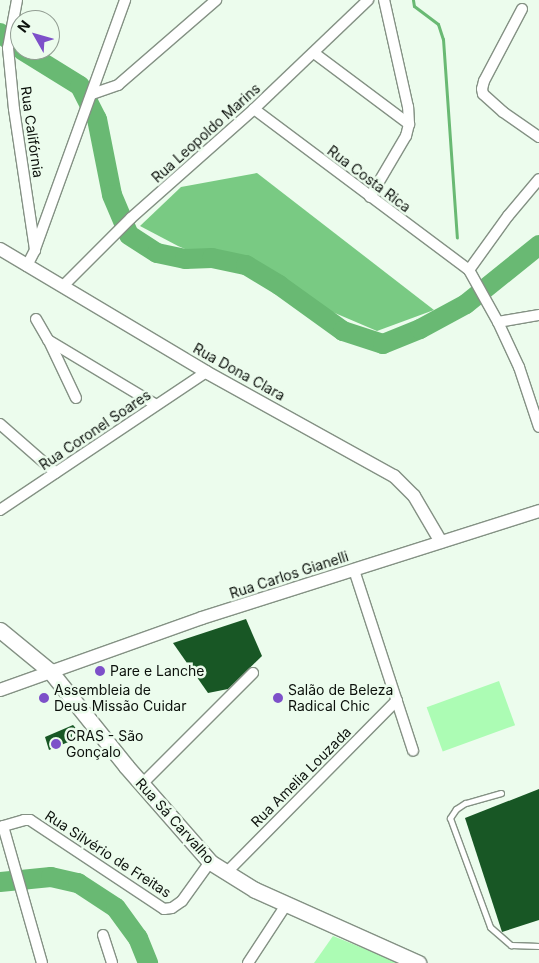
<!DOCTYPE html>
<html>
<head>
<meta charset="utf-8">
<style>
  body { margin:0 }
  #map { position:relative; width:539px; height:963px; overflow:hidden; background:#ecfced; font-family:Inter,sans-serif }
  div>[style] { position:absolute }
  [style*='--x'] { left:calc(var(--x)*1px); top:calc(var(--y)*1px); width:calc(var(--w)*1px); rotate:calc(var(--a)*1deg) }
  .green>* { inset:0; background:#acfcb4; transform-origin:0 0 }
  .forest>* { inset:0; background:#79ca83 }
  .stream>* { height:3px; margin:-1.5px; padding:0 1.5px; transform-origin:1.5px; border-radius:1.5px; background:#69b973 }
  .river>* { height:20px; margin:-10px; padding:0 10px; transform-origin:10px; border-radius:10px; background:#69b973 }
  .building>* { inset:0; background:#185725 }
  .roads { filter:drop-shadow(1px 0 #849184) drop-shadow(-1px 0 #849184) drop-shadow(0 1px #849184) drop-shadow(0 -1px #849184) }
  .service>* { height:5px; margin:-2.5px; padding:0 2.5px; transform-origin:2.5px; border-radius:2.5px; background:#fff }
  .minor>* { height:10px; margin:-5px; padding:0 5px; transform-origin:5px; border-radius:5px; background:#fff }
  .tertiary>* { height:12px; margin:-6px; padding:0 6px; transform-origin:6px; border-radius:6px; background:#fff }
  .secondary>* { height:15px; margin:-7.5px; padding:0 7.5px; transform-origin:7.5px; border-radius:7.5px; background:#fff }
  .dots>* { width:14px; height:14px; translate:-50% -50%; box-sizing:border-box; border:2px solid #ecfced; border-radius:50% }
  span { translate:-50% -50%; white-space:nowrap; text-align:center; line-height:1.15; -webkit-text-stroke:5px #ecfced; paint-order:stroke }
  .street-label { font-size:14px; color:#0c110c }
  .poi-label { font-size:14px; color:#0c110c }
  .left { translate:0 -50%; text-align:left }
  .north { position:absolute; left:10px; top:10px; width:50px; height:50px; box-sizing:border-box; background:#ecfced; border:1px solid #929e93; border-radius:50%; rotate:308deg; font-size:14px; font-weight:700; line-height:20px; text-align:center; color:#0c110c }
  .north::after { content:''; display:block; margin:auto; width:18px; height:22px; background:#7d50c9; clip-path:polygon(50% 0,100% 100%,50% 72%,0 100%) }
</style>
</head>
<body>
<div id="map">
  <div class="green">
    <i style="left:499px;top:681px;width:47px;height:77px;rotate:70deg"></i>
    <i style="clip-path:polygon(333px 936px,400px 963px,314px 963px)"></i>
  </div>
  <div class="forest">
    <i style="clip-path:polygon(257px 173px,434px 310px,377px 331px,178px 246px,140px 226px,181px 187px)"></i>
  </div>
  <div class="stream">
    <i style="--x:413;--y:0;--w:6;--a:81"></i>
    <i style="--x:414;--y:6;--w:30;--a:37"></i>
    <i style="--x:438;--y:24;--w:16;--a:72"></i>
    <i style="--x:443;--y:39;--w:199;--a:86"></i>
    <i style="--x:460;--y:299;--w:7;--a:82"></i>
  </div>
  <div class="river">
    <i style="--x:0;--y:33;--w:25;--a:37"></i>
    <i style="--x:22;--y:50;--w:68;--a:31.8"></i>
    <i style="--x:80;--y:86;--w:37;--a:63"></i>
    <i style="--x:97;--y:119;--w:77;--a:78.8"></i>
    <i style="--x:112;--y:195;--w:43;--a:67"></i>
    <i style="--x:129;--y:235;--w:33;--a:33"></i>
    <i style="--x:157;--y:253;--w:29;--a:12"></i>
    <i style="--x:185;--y:259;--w:27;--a:-2"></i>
    <i style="--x:212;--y:258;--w:35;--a:12"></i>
    <i style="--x:246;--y:265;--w:39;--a:31"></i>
    <i style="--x:279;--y:285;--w:79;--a:35.7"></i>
    <i style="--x:343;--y:331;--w:42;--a:18"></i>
    <i style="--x:383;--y:344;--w:40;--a:-22"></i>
    <i style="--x:420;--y:329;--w:52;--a:-28.5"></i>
    <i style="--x:466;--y:304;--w:94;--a:-38.9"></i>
    <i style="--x:0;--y:882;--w:51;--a:-5.6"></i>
    <i style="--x:51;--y:877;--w:28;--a:13"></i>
    <i style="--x:78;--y:883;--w:45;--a:33.3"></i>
    <i style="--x:116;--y:908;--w:37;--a:54"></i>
    <i style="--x:138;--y:938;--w:27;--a:68"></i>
  </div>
  <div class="building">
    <i style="clip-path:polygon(246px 619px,262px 656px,228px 689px,208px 693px,173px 643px)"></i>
    <i style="clip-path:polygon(73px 725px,83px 736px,49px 750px,45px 737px)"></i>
    <i style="clip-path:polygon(539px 789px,539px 920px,502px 932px,465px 818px)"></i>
  </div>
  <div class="roads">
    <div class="service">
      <i style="--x:501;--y:793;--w:37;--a:164"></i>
      <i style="--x:465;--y:803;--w:11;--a:146"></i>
      <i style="--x:456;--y:809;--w:11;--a:124"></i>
      <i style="--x:450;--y:818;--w:116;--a:69.8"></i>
      <i style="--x:490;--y:927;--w:28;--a:41"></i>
      <i style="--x:511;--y:945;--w:28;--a:2"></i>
    </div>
    <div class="minor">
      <i style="--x:17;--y:0;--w:49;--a:100.6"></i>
      <i style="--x:8;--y:48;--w:61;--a:84.4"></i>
      <i style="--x:14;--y:109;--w:143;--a:81.5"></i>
      <i style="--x:35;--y:250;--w:18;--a:117"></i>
      <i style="--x:522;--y:9;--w:81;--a:117.8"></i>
      <i style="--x:484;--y:81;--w:8;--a:104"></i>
      <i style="--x:482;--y:89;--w:5;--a:79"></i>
      <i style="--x:483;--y:94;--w:27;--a:42"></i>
      <i style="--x:503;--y:112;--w:44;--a:34.8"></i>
      <i style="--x:314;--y:53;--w:119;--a:36.8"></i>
      <i style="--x:92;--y:94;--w:28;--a:-19"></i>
      <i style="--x:118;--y:85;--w:130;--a:-40.9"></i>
      <i style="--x:254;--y:109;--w:269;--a:36.8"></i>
      <i style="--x:469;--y:270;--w:60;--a:60.9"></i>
      <i style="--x:498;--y:322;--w:50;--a:65"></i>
      <i style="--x:519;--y:367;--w:63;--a:71.6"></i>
      <i style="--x:370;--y:197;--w:71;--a:-59.5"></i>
      <i style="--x:406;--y:136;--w:12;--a:-76"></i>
      <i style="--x:409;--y:124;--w:17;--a:-93"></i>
      <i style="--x:408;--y:107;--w:110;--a:-102.6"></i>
      <i style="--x:35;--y:249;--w:265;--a:-70.1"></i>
      <i style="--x:469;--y:270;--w:67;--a:-54.2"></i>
      <i style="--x:508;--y:216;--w:48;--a:-50"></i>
      <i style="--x:63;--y:286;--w:96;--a:-45"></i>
      <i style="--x:131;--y:218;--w:164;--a:-41.5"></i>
      <i style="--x:254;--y:109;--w:158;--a:-43.7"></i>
      <i style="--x:36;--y:319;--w:24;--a:60"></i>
      <i style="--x:48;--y:340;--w:126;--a:31"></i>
      <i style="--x:498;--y:322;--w:42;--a:-9.7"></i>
      <i style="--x:49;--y:341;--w:63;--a:64.7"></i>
      <i style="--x:0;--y:424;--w:74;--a:41.2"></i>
      <i style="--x:0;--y:510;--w:248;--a:-33.8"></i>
      <i style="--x:354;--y:570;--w:190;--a:71.9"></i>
      <i style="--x:142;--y:784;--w:157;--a:-45"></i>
      <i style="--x:3;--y:826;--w:142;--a:74.1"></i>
      <i style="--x:0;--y:827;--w:25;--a:-16"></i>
      <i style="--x:24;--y:820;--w:6;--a:0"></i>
      <i style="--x:30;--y:820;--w:161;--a:33.6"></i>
      <i style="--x:164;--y:909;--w:8;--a:-7"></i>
      <i style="--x:172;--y:908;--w:12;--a:-35"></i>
      <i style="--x:182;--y:901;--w:48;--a:-54.3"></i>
      <i style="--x:226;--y:873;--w:243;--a:-45.3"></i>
      <i style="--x:103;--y:935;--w:29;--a:72"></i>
      <i style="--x:248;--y:963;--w:69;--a:-56.8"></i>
    </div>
    <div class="tertiary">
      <i style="--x:0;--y:249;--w:240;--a:30.8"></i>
      <i style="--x:206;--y:372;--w:215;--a:29"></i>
      <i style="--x:394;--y:476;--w:28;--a:45"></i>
      <i style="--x:414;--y:496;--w:53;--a:59.6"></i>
      <i style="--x:0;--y:690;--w:214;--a:-19.6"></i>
      <i style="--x:202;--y:618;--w:354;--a:-17.6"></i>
    </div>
    <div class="secondary">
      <i style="--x:0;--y:630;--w:65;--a:39.4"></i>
      <i style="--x:50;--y:671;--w:122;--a:51.3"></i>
      <i style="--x:126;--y:766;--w:128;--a:48.8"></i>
      <i style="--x:210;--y:862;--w:53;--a:31.9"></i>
      <i style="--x:255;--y:890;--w:179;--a:24.1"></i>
    </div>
  </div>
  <div class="dots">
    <i style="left:100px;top:671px;background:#7d50c9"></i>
    <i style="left:44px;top:698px;background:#7d50c9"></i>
    <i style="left:278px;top:698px;background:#7d50c9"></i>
    <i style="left:56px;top:744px;background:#7d50c9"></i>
  </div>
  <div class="street-label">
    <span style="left:32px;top:132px;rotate:82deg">Rua Califórnia</span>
    <span style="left:206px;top:133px;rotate:-42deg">Rua Leopoldo Marins</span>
    <span style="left:369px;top:179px;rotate:37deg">Rua Costa Rica</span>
    <span style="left:239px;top:372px;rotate:29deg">Rua Dona Clara</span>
    <span style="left:95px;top:430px;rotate:-34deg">Rua Coronel Soares</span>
    <span style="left:289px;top:575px;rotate:-18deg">Rua Carlos Gianelli</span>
    <span style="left:301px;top:777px;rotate:-45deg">Rua Amelia Louzada</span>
    <span style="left:175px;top:821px;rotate:48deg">Rua Sá Carvalho</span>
    <span style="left:108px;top:854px;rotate:33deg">Rua Silvério de Freitas</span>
  </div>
  <div class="poi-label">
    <span class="left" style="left:110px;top:671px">Pare e Lanche</span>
    <span class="left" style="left:54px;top:698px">Assembleia de<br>Deus Missão Cuidar</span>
    <span class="left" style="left:288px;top:698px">Salão de Beleza<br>Radical Chic</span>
    <span class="left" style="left:66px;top:744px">CRAS - São<br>Gonçalo</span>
  </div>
  <div class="north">N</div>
</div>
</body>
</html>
